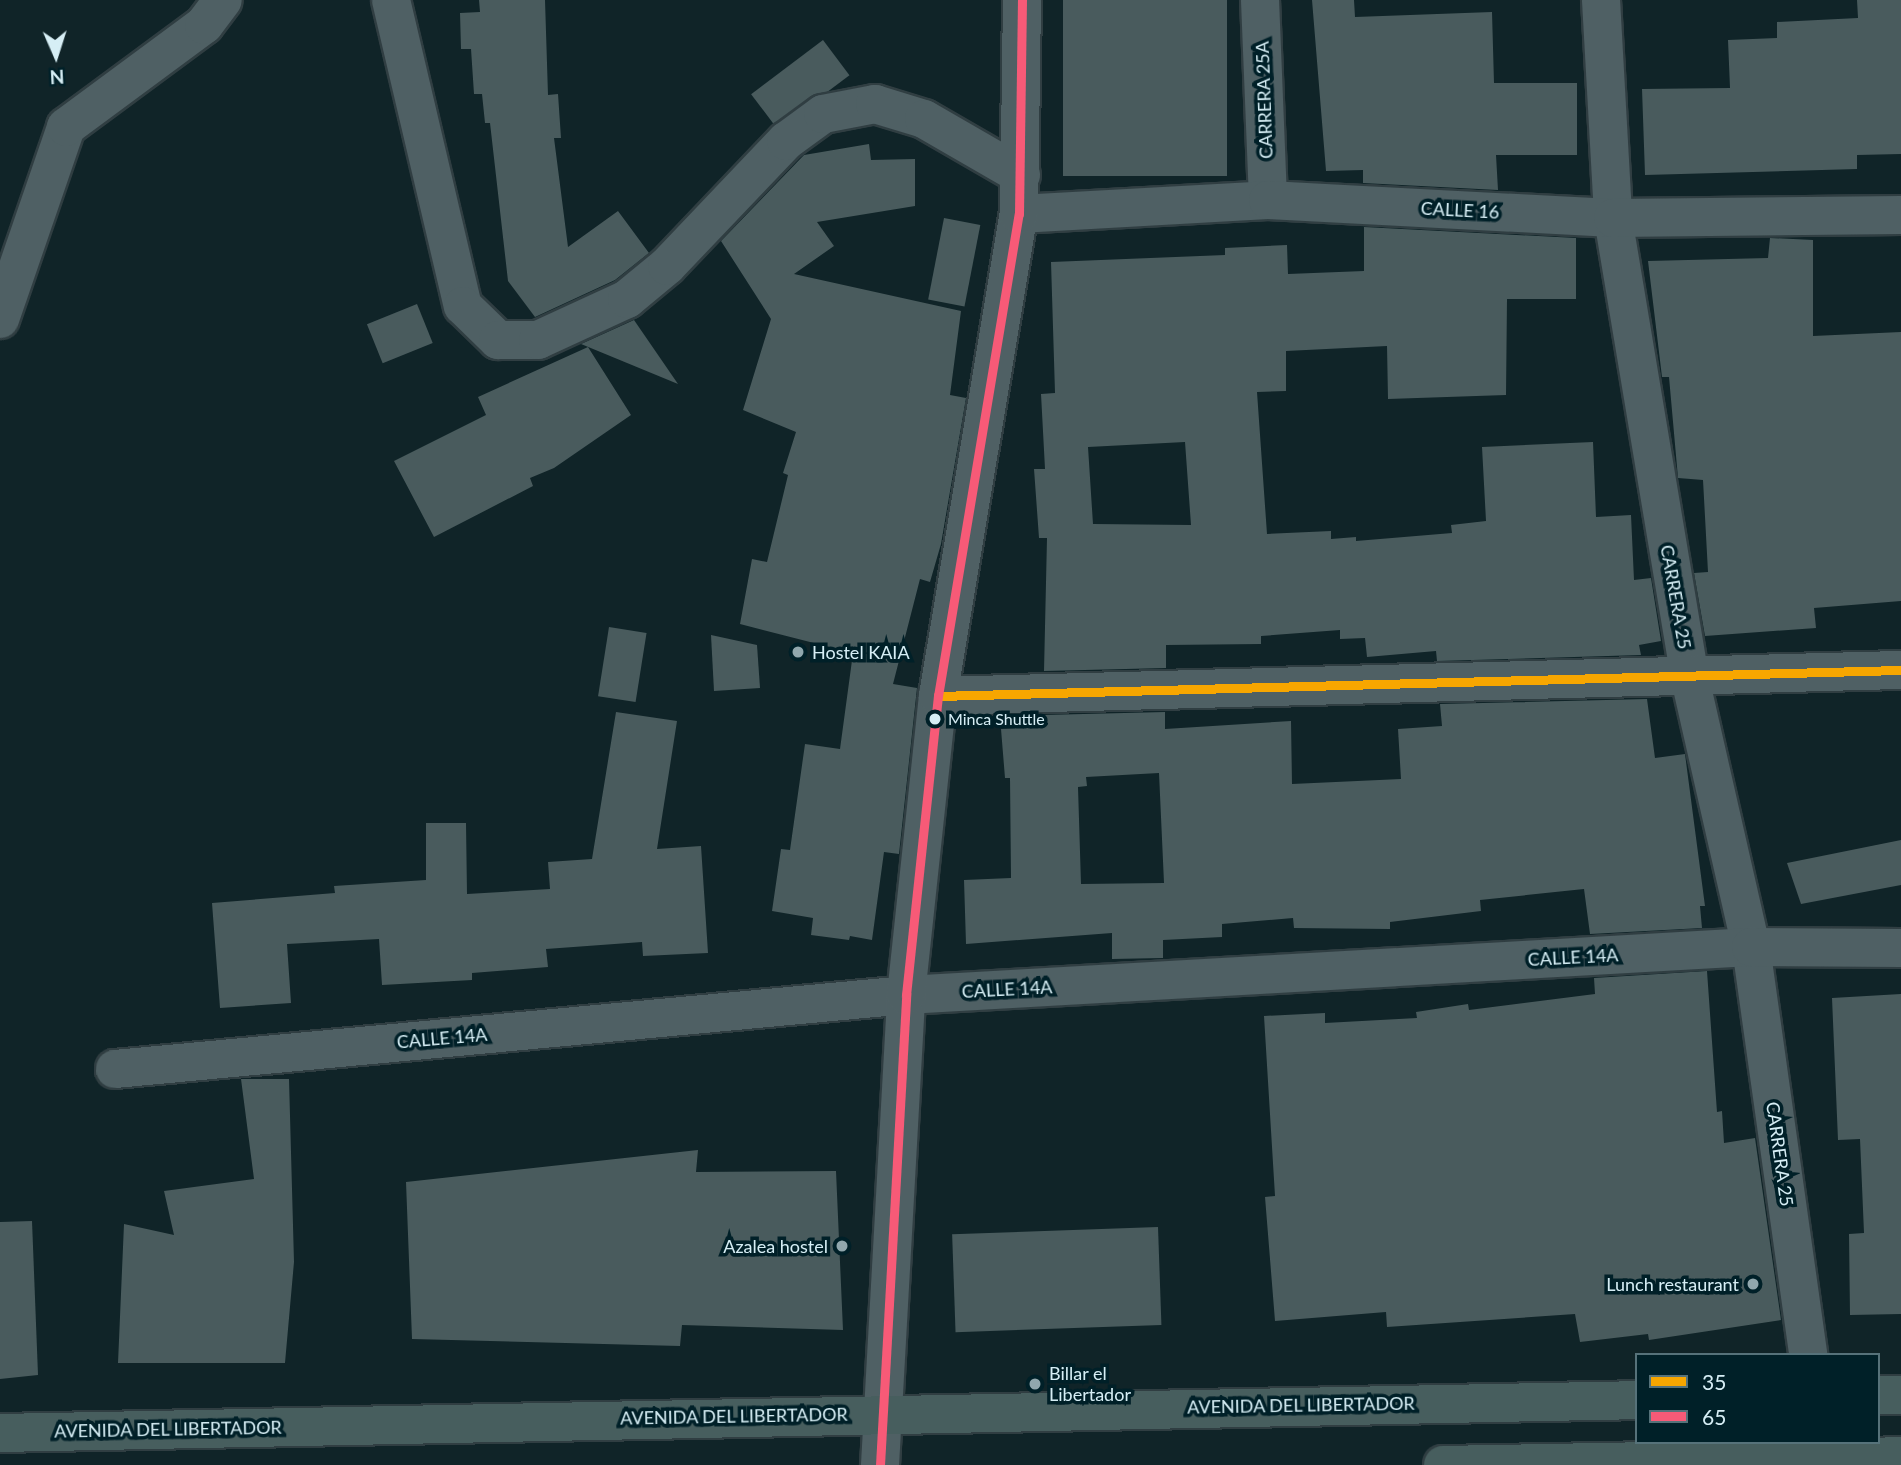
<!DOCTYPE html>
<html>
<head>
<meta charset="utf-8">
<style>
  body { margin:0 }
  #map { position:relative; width:1901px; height:1465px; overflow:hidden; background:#102428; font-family:Lato,sans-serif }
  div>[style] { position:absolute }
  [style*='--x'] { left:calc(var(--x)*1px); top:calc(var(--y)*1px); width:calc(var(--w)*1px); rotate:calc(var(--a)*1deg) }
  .building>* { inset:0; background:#495b5d; transform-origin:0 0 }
  .roads { filter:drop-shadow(2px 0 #303e42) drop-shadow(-2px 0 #303e42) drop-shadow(0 2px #303e42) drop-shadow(0 -2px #303e42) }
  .minor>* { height:38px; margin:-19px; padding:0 19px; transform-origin:19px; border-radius:19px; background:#4f6064 }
  .major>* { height:38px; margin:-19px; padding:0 19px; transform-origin:19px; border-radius:19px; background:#475e5e }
  .bus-1>* { height:9px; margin:-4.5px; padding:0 4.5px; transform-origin:4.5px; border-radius:4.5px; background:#f7a600 }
  .bus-2>* { height:9px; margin:-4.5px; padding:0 4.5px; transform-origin:4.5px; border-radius:4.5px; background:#f75a77 }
  .dots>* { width:19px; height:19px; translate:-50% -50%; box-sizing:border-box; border:4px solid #002028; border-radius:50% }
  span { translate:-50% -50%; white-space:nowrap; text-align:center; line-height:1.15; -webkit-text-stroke:7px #002028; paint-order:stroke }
  .bus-label { font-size:16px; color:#d6eef5 }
  .left { translate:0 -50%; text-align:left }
  .street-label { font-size:18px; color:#d6eef5 }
  .poi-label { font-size:18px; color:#d6eef5 }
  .right { translate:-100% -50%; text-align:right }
  .legend { position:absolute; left:1635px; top:1353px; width:245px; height:91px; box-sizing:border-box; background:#002028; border:2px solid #56727a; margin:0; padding:9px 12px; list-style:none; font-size:21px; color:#d6eef5 }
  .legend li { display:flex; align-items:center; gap:14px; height:35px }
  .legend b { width:35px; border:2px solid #56727a }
  .north { position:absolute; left:21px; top:21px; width:70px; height:70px; -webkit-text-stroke:5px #002028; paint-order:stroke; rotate:177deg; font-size:19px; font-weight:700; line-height:28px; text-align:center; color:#d6eef5 }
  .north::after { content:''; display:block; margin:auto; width:24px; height:32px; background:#d6eef5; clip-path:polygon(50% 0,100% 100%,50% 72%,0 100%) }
</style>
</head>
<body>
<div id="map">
  <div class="building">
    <i style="clip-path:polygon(479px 0,545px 0,548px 95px,558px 94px,561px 138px,554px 138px,568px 247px,618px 211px,649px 253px,615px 280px,535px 317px,508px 281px,490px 123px,485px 123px,482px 94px,474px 94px,471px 49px,461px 49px,460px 13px,480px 12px)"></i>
    <i style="left:1063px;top:0;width:164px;height:176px"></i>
    <i style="clip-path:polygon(1312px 0,1354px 0,1355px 17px,1492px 12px,1494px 83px,1577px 83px,1577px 155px,1496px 155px,1498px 190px,1363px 183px,1363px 170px,1326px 171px)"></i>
    <i style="clip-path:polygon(1857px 0,1901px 0,1901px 154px,1857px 155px,1857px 169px,1645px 175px,1642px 89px,1730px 88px,1728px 40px,1777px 38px,1777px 22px,1858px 18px)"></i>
    <i style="left:823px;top:40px;width:44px;height:90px;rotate:53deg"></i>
    <i style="clip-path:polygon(869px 144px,871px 160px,915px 159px,915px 206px,817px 222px,834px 246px,794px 274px,961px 311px,950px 395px,966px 398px,941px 544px,930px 582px,920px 579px,893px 684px,917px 688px,899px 854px,884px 852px,872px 940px,850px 936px,849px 940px,811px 935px,813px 918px,772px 911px,781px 849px,790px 850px,805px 744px,840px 749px,853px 653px,740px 624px,752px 559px,767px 562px,788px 475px,783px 473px,796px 432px,743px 410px,771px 319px,721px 241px,804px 155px)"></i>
    <i style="left:944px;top:218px;width:37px;height:83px;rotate:11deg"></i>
    <i style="clip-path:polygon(evenodd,1364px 227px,1576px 238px,1576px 299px,1507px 299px,1506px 395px,1388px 399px,1387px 346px,1286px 351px,1286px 391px,1257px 392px,1267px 534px,1331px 531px,1331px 539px,1356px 537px,1356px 541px,1452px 533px,1451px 525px,1486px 521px,1482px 447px,1593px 442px,1596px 517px,1631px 515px,1634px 580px,1651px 578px,1661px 641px,1639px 645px,1641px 655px,1437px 661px,1436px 651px,1367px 657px,1365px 638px,1340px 639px,1340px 630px,1261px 636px,1261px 644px,1166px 645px,1166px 668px,1044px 671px,1047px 538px,1039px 538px,1034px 469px,1045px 469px,1041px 394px,1055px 393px,1051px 262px,1225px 255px,1225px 248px,1287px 245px,1288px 274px,1364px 271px,1364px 227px,1185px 442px,1191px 525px,1093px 524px,1088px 447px,1185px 442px)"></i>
    <i style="clip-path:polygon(1770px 238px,1813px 240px,1813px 336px,1901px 332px,1901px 601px,1814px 608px,1816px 628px,1705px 636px,1694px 573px,1708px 572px,1703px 480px,1678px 478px,1669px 377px,1662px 377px,1648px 261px,1768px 258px)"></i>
    <i style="left:417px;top:304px;width:42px;height:54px;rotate:68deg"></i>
    <i style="clip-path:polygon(634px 320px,678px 384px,581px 344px)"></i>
    <i style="clip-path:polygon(588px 347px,631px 415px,554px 468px,530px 478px,533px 486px,434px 537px,394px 461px,486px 415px,478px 397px)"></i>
    <i style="left:609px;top:627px;width:38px;height:70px;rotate:9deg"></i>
    <i style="clip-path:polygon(711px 635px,757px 645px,760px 688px,714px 691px)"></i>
    <i style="clip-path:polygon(evenodd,1647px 699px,1655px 758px,1685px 754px,1705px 906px,1700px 906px,1702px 928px,1590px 934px,1584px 889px,1480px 900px,1481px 911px,1390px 922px,1390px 929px,1294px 928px,1293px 918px,1222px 924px,1222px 937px,1163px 940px,1163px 958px,1112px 959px,1112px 933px,966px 944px,964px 880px,1011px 878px,1010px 778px,1005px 778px,1001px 729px,1042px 726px,1043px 715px,1165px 712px,1165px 729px,1291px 721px,1292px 784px,1401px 779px,1398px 729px,1442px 726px,1440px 704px,1647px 699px,1159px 773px,1164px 883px,1081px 884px,1078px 787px,1087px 786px,1086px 777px,1159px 773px)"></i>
    <i style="clip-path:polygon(616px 712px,677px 721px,657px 849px,701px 846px,708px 953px,643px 956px,642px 942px,546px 949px,548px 967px,472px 973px,472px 980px,382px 985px,379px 939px,287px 944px,291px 1003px,220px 1008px,212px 903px,335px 893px,334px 886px,426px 880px,426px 823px,466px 823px,467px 894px,550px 889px,548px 862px,592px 859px)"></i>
    <i style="clip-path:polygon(1901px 840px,1901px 885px,1801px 904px,1787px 863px)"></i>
    <i style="clip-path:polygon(1707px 971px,1717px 1112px,1722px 1111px,1724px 1143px,1755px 1138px,1781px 1320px,1649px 1340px,1648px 1334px,1580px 1342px,1575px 1314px,1387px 1327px,1386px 1312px,1275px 1321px,1265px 1197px,1275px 1196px,1264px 1016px,1325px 1013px,1325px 1023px,1417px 1018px,1416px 1012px,1468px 1004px,1469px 1010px,1595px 994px,1594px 978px)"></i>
    <i style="clip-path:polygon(1901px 994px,1901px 1314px,1850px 1315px,1849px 1234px,1864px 1233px,1860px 1139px,1838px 1140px,1832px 998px)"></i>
    <i style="clip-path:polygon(241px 1079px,289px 1079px,294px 1262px,285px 1363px,118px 1363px,124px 1224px,174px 1235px,164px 1191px,254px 1179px)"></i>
    <i style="clip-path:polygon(698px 1150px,696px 1172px,836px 1171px,843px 1330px,682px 1325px,680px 1346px,412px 1339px,406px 1182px)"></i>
    <i style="clip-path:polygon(32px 1221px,38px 1375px,0 1379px,0 1222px)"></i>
    <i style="left:1158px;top:1227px;width:98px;height:206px;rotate:88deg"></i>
  </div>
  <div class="roads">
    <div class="minor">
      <i style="--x:391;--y:0;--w:314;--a:76.8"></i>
      <i style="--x:463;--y:306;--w:49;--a:44.2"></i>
      <i style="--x:498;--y:340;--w:40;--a:0"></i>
      <i style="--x:538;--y:340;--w:98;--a:-24.7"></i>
      <i style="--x:627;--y:299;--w:52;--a:-39.5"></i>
      <i style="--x:667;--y:266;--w:173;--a:-46.4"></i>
      <i style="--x:786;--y:141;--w:46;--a:-36.1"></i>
      <i style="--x:823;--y:114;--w:53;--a:-10.9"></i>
      <i style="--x:875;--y:104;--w:51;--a:17"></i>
      <i style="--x:924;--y:119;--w:112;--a:30"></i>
      <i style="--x:1260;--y:0;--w:200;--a:87.7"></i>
      <i style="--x:1601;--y:0;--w:218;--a:86.8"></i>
      <i style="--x:1613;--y:218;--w:462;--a:80.5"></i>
      <i style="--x:1689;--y:674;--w:280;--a:77.2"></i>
      <i style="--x:1751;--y:947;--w:412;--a:82"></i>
      <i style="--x:1019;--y:214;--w:249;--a:-3.2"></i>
      <i style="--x:1268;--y:200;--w:345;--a:3"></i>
      <i style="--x:1613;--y:218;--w:288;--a:-0.6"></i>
      <i style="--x:0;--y:319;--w:203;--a:-71"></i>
      <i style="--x:66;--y:127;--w:172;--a:-36.5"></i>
      <i style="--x:204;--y:25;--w:31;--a:-53"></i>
      <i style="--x:938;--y:696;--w:963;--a:-1.55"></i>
      <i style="--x:115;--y:1069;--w:794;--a:-5.34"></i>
      <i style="--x:906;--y:995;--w:846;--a:-3.25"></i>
      <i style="--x:1751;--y:947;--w:150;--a:0.4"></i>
      <i style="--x:880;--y:1465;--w:471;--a:-86.8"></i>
      <i style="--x:906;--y:995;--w:301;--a:-83.9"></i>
      <i style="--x:938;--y:696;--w:489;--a:-80.5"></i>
      <i style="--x:1019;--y:214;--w:214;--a:-89.2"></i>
    </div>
    <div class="major">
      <i style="--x:1878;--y:1395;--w:23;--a:0"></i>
      <i style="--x:0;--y:1433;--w:1637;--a:-1.15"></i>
      <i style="--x:1443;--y:1465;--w:458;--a:-1.1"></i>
    </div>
  </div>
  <div class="bus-1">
    <i style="--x:938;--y:696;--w:963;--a:-1.55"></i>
  </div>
  <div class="bus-2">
    <i style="--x:880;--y:1465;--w:471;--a:-86.8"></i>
    <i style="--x:906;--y:995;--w:301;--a:-83.9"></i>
    <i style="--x:938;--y:696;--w:489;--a:-80.5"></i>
    <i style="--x:1019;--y:214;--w:214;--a:-89.2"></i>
  </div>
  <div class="dots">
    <i style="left:798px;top:652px;background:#91a7ad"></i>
    <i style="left:935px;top:719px;background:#d6eef5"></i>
    <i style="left:842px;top:1246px;background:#91a7ad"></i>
    <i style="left:1753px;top:1284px;background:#91a7ad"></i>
    <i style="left:1035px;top:1384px;background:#91a7ad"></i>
  </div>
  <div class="bus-label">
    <span class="left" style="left:948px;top:719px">Minca Shuttle</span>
  </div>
  <div class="street-label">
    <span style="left:1264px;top:100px;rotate:-92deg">CARRERA 25A</span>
    <span style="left:1460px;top:210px;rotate:3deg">CALLE 16</span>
    <span style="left:1676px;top:597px;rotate:80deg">CARRERA 25</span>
    <span style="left:1573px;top:957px;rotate:-3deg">CALLE 14A</span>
    <span style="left:1007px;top:989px;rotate:-3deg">CALLE 14A</span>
    <span style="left:442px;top:1038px;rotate:-5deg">CALLE 14A</span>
    <span style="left:1780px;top:1154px;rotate:82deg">CARRERA 25</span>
    <span style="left:1301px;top:1405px;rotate:-1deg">AVENIDA DEL LIBERTADOR</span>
    <span style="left:734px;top:1416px;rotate:-1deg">AVENIDA DEL LIBERTADOR</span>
    <span style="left:168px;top:1429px;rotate:-1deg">AVENIDA DEL LIBERTADOR</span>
  </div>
  <div class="poi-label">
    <span class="left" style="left:812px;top:652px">Hostel KAIA</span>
    <span class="right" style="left:828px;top:1246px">Azalea hostel</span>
    <span class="right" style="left:1739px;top:1284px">Lunch restaurant</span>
    <span class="left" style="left:1049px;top:1384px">Billar el<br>Libertador</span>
  </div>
  <ul class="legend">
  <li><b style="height:9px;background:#f7a600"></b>35</li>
  <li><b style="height:9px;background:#f75a77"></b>65</li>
  </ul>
  <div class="north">N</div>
</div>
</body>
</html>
